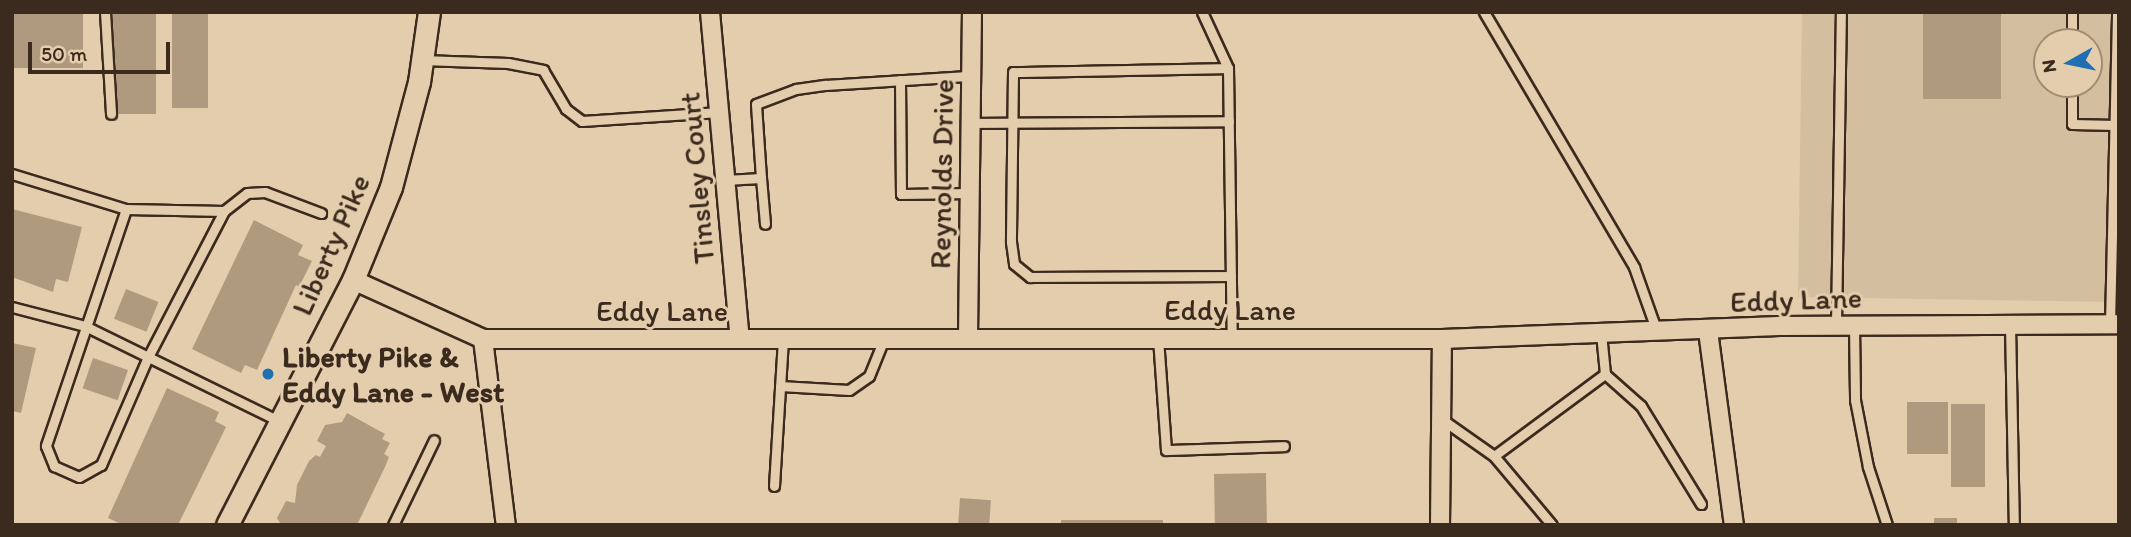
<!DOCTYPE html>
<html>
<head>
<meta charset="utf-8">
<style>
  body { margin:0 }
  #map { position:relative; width:2131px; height:537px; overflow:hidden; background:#e3cdac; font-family:Itim,sans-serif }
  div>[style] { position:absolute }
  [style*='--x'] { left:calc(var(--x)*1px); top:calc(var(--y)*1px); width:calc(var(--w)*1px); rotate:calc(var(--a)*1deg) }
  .built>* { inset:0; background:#d3be9f }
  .building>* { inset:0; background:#af9a80; transform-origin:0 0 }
  .roads { filter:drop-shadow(2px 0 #3b2a1e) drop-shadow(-2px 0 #3b2a1e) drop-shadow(0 2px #3b2a1e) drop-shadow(0 -2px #3b2a1e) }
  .service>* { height:9px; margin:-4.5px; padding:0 4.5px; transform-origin:4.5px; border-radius:4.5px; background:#e3cdac }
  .minor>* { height:18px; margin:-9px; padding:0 9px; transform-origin:9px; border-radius:9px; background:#e3cdac }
  .tertiary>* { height:21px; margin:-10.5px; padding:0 10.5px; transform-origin:10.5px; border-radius:10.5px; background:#e3cdac }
  .dots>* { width:19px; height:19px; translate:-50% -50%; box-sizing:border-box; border:4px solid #e3cdac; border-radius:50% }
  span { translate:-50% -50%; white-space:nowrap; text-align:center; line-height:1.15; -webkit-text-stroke:6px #e3cdac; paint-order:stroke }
  .street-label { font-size:30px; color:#3b2a1e }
  .poi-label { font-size:30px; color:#3b2a1e; font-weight:700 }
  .left { translate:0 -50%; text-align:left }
  .frame { position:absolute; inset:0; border:14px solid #3b2a1e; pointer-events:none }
  .north { position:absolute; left:2033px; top:28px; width:70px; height:70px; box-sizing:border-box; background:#e3cdac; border:2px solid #a08c73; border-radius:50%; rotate:261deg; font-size:19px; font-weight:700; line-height:28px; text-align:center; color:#3b2a1e }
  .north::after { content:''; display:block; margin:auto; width:24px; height:32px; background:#1f6fb2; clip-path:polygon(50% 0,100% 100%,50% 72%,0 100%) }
  .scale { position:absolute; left:28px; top:42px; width:142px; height:32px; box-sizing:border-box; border:4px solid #3b2a1e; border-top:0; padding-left:9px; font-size:21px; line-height:24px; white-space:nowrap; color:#3b2a1e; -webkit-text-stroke:5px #e3cdac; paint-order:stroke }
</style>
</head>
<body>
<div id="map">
  <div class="built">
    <i style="clip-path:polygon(evenodd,1802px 12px,2119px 12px,2119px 302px,1798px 297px,1802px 12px,2047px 42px,2089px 42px,2089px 84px,2047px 84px,2047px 42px)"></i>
  </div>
  <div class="building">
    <i style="left:12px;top:12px;width:71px;height:56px"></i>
    <i style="left:111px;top:12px;width:45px;height:102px"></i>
    <i style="left:172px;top:12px;width:36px;height:96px"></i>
    <i style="left:1923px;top:12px;width:78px;height:87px"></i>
    <i style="clip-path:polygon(12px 209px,82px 227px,68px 282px,56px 279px,53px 292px,12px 277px)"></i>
    <i style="clip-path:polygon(254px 220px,303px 245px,298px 255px,312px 261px,299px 287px,296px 285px,257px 370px,245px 365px,241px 373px,192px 349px)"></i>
    <i style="left:126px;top:289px;width:35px;height:32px;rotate:22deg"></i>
    <i style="clip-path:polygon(12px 343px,36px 348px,21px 413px,12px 411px)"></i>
    <i style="left:93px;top:358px;width:37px;height:32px;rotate:19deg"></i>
    <i style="clip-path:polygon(167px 388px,219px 412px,215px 421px,226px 427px,178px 525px,123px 525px,108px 518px)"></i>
    <i style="left:1907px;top:402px;width:41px;height:52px"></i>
    <i style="left:1951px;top:404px;width:34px;height:83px"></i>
    <i style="clip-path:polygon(347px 413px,385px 434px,382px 439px,390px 443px,384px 454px,389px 457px,385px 467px,357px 525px,281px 525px,277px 518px,286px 501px,295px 503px,297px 485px,309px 461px,316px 455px,320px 457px,326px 446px,317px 441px,325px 425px,342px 422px)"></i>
    <i style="left:1266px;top:473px;width:52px;height:52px;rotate:89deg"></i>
    <i style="left:960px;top:498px;width:31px;height:26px;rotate:4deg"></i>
    <i style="left:1934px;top:518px;width:23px;height:7px"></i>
    <i style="left:1061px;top:520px;width:102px;height:5px"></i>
  </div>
  <div class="roads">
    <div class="service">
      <i style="--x:105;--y:12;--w:102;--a:86.6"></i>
      <i style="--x:1202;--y:12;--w:62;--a:65.1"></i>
      <i style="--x:1228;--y:68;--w:270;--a:89.2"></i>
      <i style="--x:1484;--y:12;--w:296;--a:59.5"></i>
      <i style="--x:1634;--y:267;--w:69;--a:70.5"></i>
      <i style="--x:2072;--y:42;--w:30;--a:-90"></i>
      <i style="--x:422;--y:60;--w:86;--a:2"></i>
      <i style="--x:508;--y:63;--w:36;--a:11"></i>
      <i style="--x:543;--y:70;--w:45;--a:59.5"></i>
      <i style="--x:566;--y:109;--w:20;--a:37"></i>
      <i style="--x:582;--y:121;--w:138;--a:-3.7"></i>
      <i style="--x:1228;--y:68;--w:215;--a:178.9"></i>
      <i style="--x:1013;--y:72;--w:170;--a:90.7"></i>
      <i style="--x:1011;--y:242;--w:22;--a:82"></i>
      <i style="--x:1014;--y:264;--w:21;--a:39"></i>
      <i style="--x:1030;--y:277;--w:201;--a:-0.3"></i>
      <i style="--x:900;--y:80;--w:114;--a:89.5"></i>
      <i style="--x:901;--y:194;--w:69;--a:-0.8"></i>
      <i style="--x:2072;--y:84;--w:40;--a:90"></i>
      <i style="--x:2072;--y:124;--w:43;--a:1.3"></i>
      <i style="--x:971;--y:123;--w:258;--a:-0.4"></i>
      <i style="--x:12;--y:174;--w:119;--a:17.1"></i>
      <i style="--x:126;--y:209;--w:98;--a:1.2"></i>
      <i style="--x:224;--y:211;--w:29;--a:-38"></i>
      <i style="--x:247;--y:193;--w:18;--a:-3"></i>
      <i style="--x:265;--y:192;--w:60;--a:20.6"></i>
      <i style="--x:761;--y:178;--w:46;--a:85"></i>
      <i style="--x:725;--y:180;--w:36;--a:-3"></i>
      <i style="--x:761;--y:178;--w:74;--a:-93.9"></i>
      <i style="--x:756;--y:104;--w:43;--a:-20.6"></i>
      <i style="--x:796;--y:89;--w:30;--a:-8"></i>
      <i style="--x:826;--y:85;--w:145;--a:-3.6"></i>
      <i style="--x:126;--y:209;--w:250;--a:108.7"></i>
      <i style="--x:46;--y:446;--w:22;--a:68"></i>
      <i style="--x:54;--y:466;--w:27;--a:24"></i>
      <i style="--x:79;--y:477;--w:25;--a:-29"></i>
      <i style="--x:101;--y:465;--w:118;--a:-66.5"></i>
      <i style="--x:148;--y:357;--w:165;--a:-62.5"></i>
      <i style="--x:12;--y:307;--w:75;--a:14.6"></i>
      <i style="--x:85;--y:326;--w:216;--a:26.1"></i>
      <i style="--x:2010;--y:324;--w:201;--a:88.9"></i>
      <i style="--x:2110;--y:324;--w:312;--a:-88.7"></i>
      <i style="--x:1836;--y:325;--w:313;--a:-89.1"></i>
      <i style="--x:1854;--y:325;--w:75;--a:89.2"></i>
      <i style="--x:1855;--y:400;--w:68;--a:79"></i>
      <i style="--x:1868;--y:467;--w:61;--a:71.9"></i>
      <i style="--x:1601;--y:333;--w:41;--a:84.4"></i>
      <i style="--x:1605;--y:374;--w:48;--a:41.6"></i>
      <i style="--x:1641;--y:406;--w:115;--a:58.5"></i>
      <i style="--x:1158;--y:338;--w:112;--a:85.9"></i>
      <i style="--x:1166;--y:450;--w:118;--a:-1.9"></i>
      <i style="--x:780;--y:386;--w:69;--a:3.3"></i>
      <i style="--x:849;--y:390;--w:24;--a:-35"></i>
      <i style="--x:869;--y:376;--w:40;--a:-68"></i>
      <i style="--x:1440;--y:418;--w:66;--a:35.1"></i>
      <i style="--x:1494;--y:456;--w:138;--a:-36.5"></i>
      <i style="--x:1494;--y:456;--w:90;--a:50"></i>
      <i style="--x:774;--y:486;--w:148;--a:-86.5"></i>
      <i style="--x:393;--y:525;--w:94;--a:-64.2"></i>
    </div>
    <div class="minor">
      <i style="--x:710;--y:12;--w:328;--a:84.8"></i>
      <i style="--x:353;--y:280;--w:143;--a:24.4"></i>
      <i style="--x:483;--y:339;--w:959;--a:0"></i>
      <i style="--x:1442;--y:339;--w:337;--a:-2.2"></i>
      <i style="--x:1779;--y:326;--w:340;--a:-0.3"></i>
      <i style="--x:1708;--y:331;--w:196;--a:82.4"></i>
      <i style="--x:968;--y:337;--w:325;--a:-89.3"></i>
      <i style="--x:483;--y:339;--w:187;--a:83"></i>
      <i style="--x:1440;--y:525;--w:186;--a:-89.4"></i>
    </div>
    <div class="tertiary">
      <i style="--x:227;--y:525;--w:276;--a:-62.8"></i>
      <i style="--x:353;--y:280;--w:100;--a:-67.8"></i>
      <i style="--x:391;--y:187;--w:109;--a:-75.1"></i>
      <i style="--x:419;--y:82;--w:71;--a:-81.9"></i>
    </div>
  </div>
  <div class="dots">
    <i style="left:268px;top:374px;background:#1f6fb2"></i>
  </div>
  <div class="street-label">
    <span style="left:942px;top:174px;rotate:-89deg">Reynolds Drive</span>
    <span style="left:697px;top:178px;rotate:-95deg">Tinsley Court</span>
    <span style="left:331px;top:245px;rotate:-66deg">Liberty Pike</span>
    <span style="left:1796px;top:300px;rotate:-2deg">Eddy Lane</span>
    <span style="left:1230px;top:310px">Eddy Lane</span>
    <span style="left:662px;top:311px">Eddy Lane</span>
  </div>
  <div class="poi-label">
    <span class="left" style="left:282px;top:374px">Liberty Pike &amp;<br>Eddy Lane - West</span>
  </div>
  <div class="frame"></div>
  <div class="north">N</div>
  <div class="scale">50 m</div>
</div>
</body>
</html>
